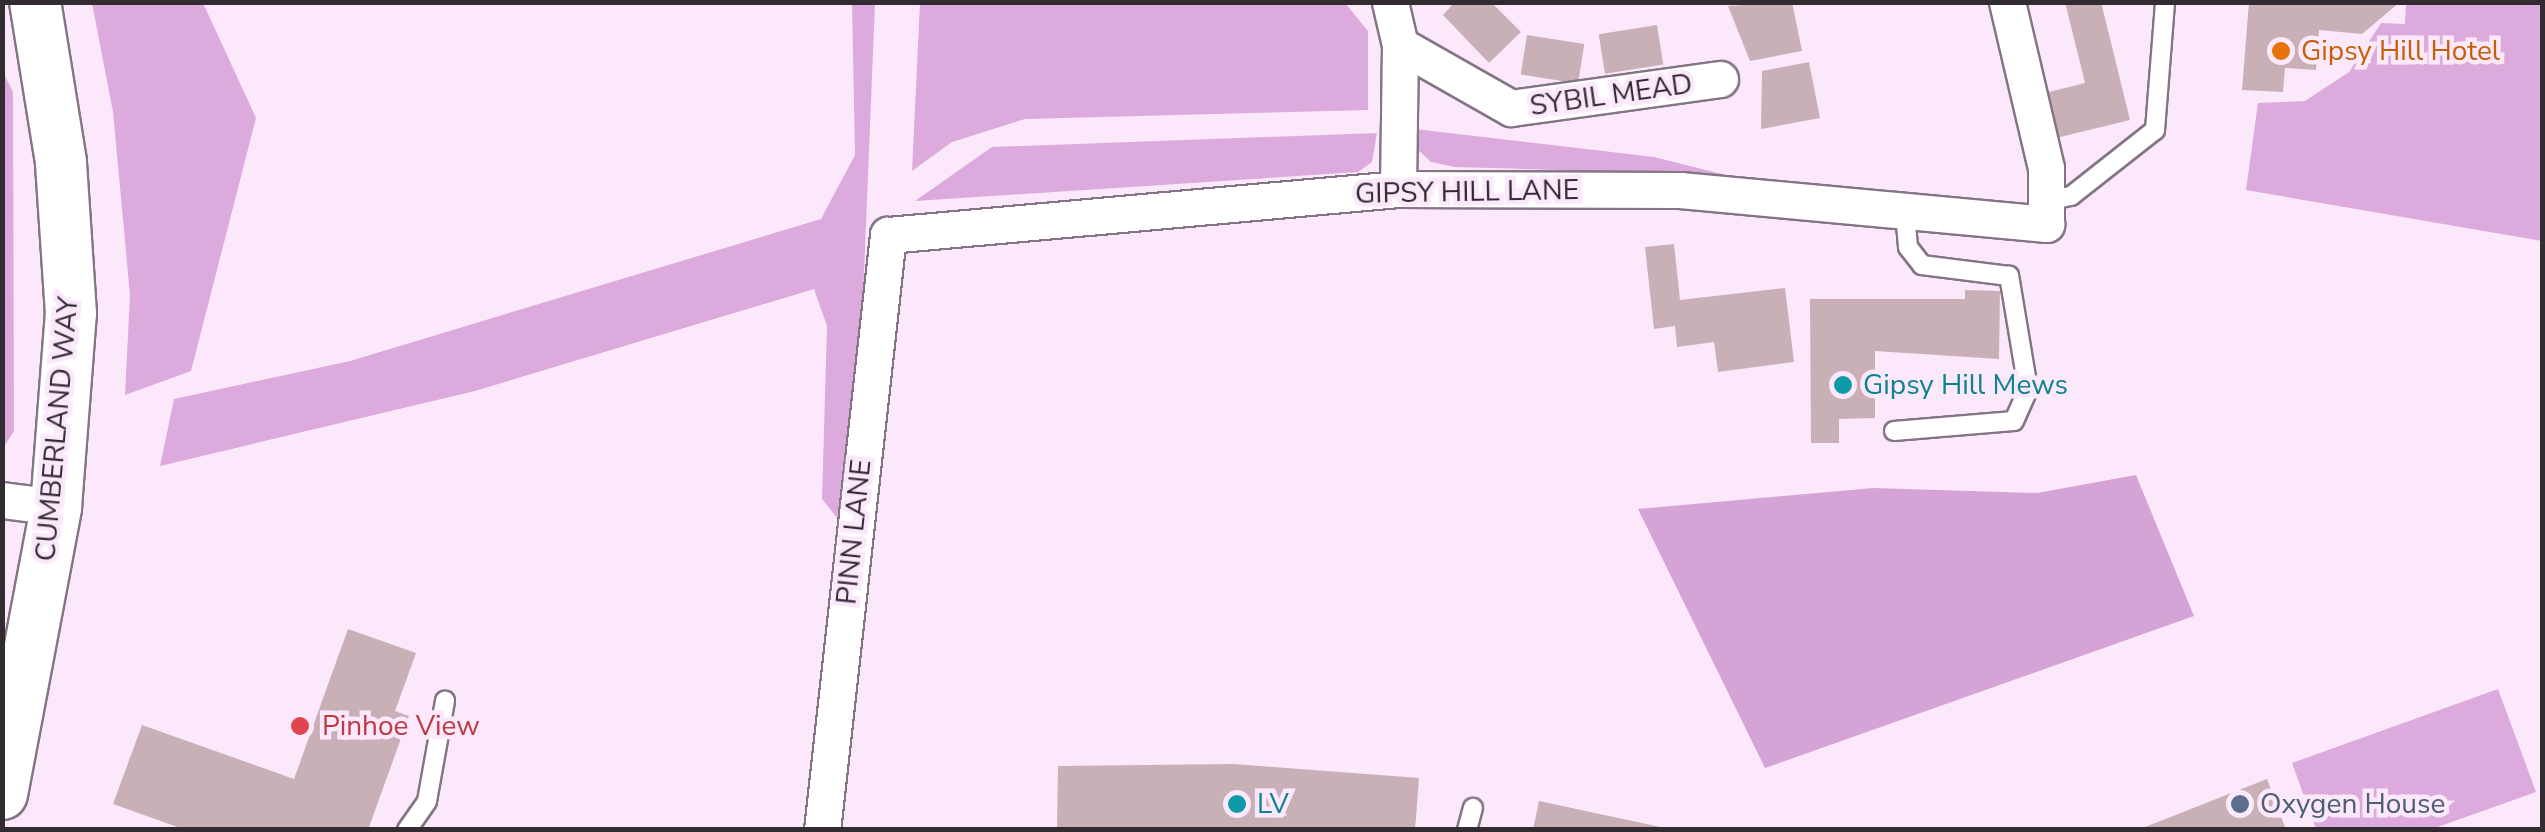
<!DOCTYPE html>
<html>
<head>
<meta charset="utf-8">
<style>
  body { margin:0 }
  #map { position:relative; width:2545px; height:832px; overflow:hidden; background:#fbe8fb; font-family:"Nunito Sans",sans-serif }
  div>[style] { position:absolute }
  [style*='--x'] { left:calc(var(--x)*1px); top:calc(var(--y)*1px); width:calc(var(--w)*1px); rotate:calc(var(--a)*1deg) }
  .green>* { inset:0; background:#dcaadc }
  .forest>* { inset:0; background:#d5a3d5 }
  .building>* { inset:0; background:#c9afb6; transform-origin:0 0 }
  .roads { filter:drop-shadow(2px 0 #847484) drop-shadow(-2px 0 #847484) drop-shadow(0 2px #847484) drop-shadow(0 -2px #847484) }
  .service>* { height:18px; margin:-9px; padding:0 9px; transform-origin:9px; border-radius:9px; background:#fff }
  .minor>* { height:35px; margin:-17.5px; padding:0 17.5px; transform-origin:17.5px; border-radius:17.5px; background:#fff }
  .secondary>* { height:50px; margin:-25px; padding:0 25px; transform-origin:25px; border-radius:25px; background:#fff }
  .dots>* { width:28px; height:28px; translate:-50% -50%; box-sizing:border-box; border:5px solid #fbe8fb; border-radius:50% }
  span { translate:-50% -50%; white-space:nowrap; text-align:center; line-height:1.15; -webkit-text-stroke:9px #fbe8fb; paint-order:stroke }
  .food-label { font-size:28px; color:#c56008 }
  .left { translate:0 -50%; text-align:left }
  .street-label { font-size:28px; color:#322b32 }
  .culture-label { font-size:28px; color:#0d838f }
  .health-label { font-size:28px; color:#be3a42 }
  .service-label { font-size:28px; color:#4e5e75 }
  .frame { position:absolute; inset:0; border:5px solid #322b32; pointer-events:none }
</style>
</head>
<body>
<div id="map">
  <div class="green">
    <i style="clip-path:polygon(92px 3px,203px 3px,256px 118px,191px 371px,125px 395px,130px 295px,113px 112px)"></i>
    <i style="clip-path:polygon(852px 3px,875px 3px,862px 323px,838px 519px,822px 499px,827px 326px,814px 289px,475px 391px,160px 466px,174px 399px,350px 361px,821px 219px,855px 155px)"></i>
    <i style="clip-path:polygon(920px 3px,1345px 3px,1368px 31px,1368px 110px,1025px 119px,952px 142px,912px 171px)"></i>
    <i style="clip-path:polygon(2406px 3px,2542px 3px,2542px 241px,2246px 190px,2258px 103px,2305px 101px,2349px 72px,2381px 23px,2405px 24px)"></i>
    <i style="clip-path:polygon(3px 72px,13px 92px,14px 431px,3px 448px)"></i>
    <i style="clip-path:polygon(1415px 129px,1654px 157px,1726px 175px,1455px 167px,1431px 162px,1416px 148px)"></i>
    <i style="clip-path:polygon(1377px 133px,1372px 162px,1358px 172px,915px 201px,992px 147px)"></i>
    <i style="clip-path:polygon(2498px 689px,2536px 792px,2432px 829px,2316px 829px,2292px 763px)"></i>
  </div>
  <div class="forest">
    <i style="clip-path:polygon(2136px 475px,2194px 616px,1765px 768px,1638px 509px,1873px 488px,2037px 493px)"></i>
  </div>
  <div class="building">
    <i style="clip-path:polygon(1455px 2px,1491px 2px,1521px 32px,1489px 63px,1443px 15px)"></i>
    <i style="clip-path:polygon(1792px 2px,1802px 51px,1750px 61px,1728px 6px)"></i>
    <i style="clip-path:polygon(2065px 2px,2101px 2px,2130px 120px,2056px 138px,2045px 93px,2085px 83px)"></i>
    <i style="clip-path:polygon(2249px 2px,2400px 2px,2362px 34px,2319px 30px,2316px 70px,2285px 68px,2283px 92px,2242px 90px)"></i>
    <i style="left:1657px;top:25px;width:40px;height:59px;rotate:81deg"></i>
    <i style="left:1527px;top:35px;width:58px;height:40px;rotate:9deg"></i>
    <i style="clip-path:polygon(1809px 62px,1820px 118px,1761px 129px,1762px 71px)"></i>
    <i style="clip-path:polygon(1674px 244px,1680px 300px,1785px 288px,1794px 362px,1718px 372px,1714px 342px,1677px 347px,1675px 326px,1654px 329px,1645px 247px)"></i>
    <i style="clip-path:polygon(1965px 290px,2000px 291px,1999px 359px,1875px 351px,1875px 418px,1839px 419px,1839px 443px,1811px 443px,1810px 299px,1965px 299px)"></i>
    <i style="clip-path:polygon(348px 629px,416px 653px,395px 711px,409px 716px,368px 830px,186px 830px,113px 804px,142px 725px,294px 779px)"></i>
    <i style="clip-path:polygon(1234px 764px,1419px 778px,1415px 830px,1057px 830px,1058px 766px)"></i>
    <i style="clip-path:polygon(2267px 779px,2286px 830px,2140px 830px,2140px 829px)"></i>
    <i style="clip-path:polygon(1539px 801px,1665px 828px,1665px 830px,1533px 830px)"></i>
  </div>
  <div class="roads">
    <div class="service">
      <i style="--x:2047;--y:201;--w:25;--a:-12"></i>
      <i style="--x:2071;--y:196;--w:107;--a:-38.2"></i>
      <i style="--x:2155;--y:130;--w:128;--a:-85.5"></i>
      <i style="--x:1894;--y:431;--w:120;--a:-4.8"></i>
      <i style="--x:2014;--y:421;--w:35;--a:-66"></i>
      <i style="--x:2028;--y:389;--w:115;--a:-99.5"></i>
      <i style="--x:2009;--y:276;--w:88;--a:-172.8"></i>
      <i style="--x:1922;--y:265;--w:23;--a:-128"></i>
      <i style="--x:1908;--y:247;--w:35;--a:-95"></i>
      <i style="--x:407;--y:830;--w:35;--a:-55"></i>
      <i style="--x:427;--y:801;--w:102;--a:-79.8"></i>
      <i style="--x:1467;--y:830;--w:23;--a:-75"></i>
    </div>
    <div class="minor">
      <i style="--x:1390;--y:2;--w:44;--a:76.9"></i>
      <i style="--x:1400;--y:45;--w:144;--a:90.8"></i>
      <i style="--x:1400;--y:45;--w:128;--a:29.6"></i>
      <i style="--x:1511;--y:108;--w:211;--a:-7.9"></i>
      <i style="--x:2;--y:500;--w:54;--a:7.4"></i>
      <i style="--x:822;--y:830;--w:599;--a:-83.67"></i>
      <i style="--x:888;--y:235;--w:512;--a:-5.15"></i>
      <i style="--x:1398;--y:189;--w:282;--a:0.2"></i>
      <i style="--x:1680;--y:190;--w:368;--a:5.3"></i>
      <i style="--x:2046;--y:224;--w:56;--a:-90"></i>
      <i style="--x:2046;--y:168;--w:171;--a:-103.2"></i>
    </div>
    <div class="secondary">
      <i style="--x:2;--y:794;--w:292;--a:-79.3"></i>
      <i style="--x:56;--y:507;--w:194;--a:-85.6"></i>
      <i style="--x:71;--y:314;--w:152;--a:-93.8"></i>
      <i style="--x:61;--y:162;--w:162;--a:-99.2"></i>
    </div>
  </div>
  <div class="dots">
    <i style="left:2281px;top:51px;background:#e8710a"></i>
    <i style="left:1843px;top:385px;background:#0f9aa8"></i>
    <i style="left:300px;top:726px;background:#e0444e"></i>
    <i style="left:1237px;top:804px;background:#0f9aa8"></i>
    <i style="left:2240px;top:804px;background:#5c6f8a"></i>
  </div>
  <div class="food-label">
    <span class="left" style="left:2301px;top:51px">Gipsy Hill Hotel</span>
  </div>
  <div class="street-label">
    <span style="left:1611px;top:95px;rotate:-8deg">SYBIL MEAD</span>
    <span style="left:1467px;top:192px;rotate:-1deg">GIPSY HILL LANE</span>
    <span style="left:57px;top:429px;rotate:-85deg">CUMBERLAND WAY</span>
    <span style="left:854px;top:532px;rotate:-84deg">PINN LANE</span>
  </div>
  <div class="culture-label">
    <span class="left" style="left:1863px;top:385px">Gipsy Hill Mews</span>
    <span class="left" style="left:1257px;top:804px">LV</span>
  </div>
  <div class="health-label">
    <span class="left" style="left:322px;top:726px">Pinhoe View</span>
  </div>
  <div class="service-label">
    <span class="left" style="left:2260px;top:804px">Oxygen House</span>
  </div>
  <div class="frame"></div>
</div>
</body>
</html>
